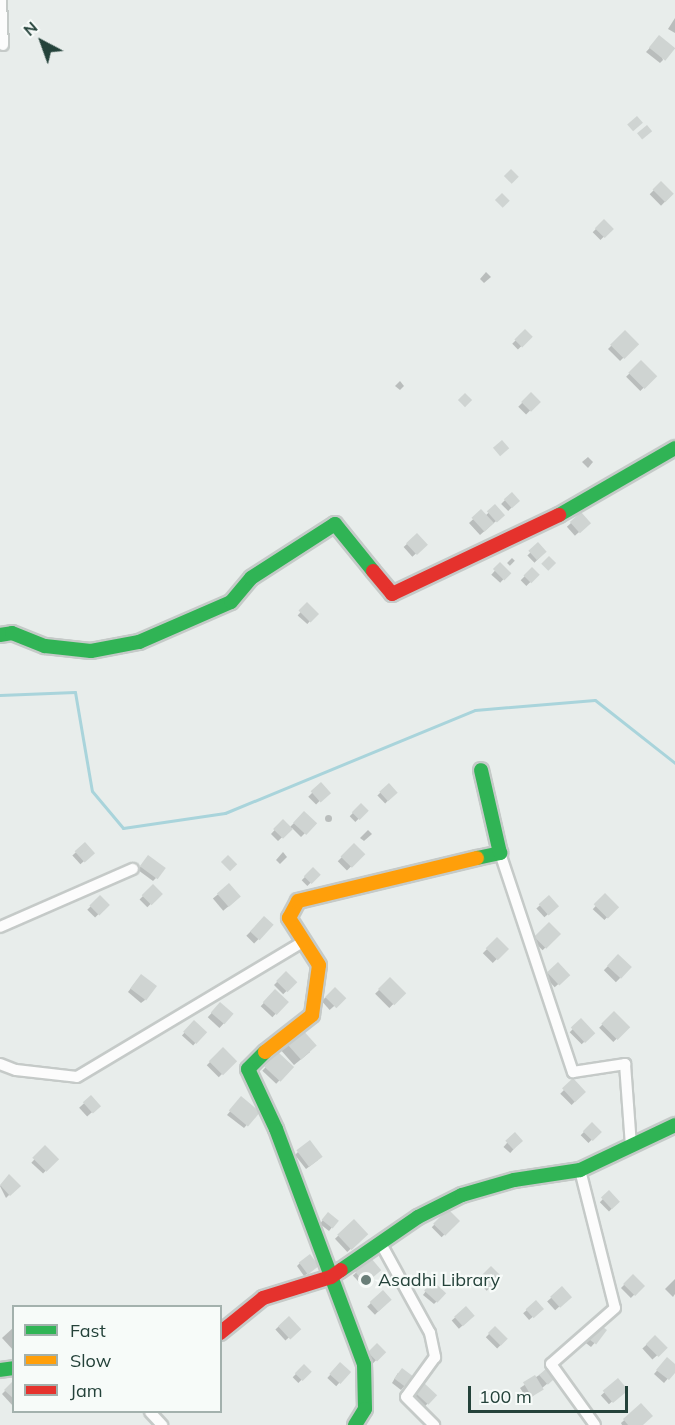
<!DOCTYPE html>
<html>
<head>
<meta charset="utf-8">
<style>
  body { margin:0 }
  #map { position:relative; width:675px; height:1425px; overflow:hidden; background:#e8edeb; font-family:Mulish,sans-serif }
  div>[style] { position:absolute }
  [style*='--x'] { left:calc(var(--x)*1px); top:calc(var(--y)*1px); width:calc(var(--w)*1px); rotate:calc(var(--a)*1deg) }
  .shadow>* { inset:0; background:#0003; transform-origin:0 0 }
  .round { border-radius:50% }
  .stream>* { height:3px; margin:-1.5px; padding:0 1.5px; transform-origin:1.5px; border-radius:1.5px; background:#a9d4db }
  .building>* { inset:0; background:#cfd4d2; transform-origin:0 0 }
  .roads { filter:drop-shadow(2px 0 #c5cac8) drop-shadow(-2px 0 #c5cac8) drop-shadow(0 2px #c5cac8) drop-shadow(0 -2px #c5cac8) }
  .street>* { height:10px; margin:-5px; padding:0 5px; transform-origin:5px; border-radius:5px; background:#fcfcfc }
  .fast>* { height:14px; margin:-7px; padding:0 7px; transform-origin:7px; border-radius:7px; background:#30b455 }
  .slow>* { height:14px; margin:-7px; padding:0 7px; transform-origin:7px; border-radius:7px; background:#ff9f0a }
  .jam>* { height:14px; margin:-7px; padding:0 7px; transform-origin:7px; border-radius:7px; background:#e5322d }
  .dots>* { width:16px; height:16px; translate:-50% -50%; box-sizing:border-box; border:3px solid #f7fbf9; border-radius:50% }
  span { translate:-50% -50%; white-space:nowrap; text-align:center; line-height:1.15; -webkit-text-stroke:4.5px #f7fbf9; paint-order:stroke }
  .poi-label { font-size:18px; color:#24423a }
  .left { translate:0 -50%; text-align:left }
  .legend { position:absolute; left:12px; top:1305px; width:210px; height:108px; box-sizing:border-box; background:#f7fbf9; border:2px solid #a3b1ad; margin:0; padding:8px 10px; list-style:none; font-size:18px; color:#24423a }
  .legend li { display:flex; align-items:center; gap:12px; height:30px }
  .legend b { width:30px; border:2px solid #a3b1ad }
  .north { position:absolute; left:12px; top:12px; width:60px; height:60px; -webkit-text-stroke:4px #f7fbf9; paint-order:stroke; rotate:319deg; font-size:16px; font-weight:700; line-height:24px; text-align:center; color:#24423a }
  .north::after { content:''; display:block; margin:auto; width:21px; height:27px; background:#24423a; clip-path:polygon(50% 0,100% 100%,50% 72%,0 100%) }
  .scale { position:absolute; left:468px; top:1386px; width:160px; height:27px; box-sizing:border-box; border:3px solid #24423a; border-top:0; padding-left:8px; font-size:18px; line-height:21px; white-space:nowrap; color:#24423a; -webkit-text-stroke:4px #f7fbf9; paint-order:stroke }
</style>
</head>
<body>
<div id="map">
  <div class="shadow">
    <i style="clip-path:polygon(675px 18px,675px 33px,668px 29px)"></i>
    <i style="clip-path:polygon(656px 41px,663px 60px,660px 63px,646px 52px)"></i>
    <i style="left:661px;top:183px;width:16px;height:16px;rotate:45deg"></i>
    <i style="left:604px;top:221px;width:11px;height:16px;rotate:45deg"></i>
    <i style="clip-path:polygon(486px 272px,491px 277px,484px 283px,480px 279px)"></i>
    <i style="left:525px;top:331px;width:8px;height:18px;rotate:45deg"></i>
    <i style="left:625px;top:332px;width:17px;height:24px;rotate:45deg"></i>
    <i style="left:641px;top:362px;width:20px;height:21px;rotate:45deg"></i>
    <i style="clip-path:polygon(400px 381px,404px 386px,400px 390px,395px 386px)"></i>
    <i style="left:531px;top:394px;width:11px;height:18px;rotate:45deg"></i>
    <i style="clip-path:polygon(588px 457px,593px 462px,588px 468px,582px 462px)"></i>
    <i style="left:511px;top:494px;width:10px;height:14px;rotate:45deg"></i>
    <i style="clip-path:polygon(495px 507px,503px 515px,480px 535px,469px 523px,481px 512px,485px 516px)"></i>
    <i style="left:581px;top:514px;width:12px;height:19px;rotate:48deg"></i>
    <i style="left:417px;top:535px;width:13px;height:18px;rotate:48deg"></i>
    <i style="left:538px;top:545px;width:10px;height:15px;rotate:45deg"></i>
    <i style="left:512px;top:558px;width:4px;height:7px;rotate:45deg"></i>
    <i style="left:500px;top:565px;width:12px;height:13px;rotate:42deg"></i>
    <i style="left:532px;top:569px;width:8px;height:16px;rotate:45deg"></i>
    <i style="left:307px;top:605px;width:13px;height:14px;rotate:42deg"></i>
    <i style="left:321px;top:784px;width:11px;height:18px;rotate:45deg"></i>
    <i style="left:388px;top:785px;width:11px;height:15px;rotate:45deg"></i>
    <i style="left:361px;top:805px;width:8px;height:16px;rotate:45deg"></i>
    <i style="clip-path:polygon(304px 813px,315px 823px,301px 837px,292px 828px,278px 841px,271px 834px,283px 821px,289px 828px)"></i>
    <i class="round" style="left:324.5px;top:814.5px;width:7px;height:7px"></i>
    <i style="clip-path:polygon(368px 830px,372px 834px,364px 841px,360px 838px)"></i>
    <i style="left:85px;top:844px;width:12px;height:17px;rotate:48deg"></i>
    <i style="left:354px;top:845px;width:13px;height:23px;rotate:45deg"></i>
    <i style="clip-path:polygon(283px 852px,287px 857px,280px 864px,276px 860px)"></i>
    <i style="clip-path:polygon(145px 861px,156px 878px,153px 881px,138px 870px)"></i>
    <i style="left:313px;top:869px;width:8px;height:16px;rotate:45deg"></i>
    <i style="left:229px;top:885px;width:16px;height:21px;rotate:50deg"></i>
    <i style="left:153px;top:886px;width:11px;height:19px;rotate:45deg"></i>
    <i style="left:605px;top:896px;width:16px;height:18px;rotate:43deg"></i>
    <i style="left:100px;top:897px;width:11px;height:18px;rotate:45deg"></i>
    <i style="left:549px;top:897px;width:12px;height:17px;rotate:48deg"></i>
    <i style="left:264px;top:918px;width:11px;height:25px;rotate:45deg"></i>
    <i style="left:549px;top:924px;width:14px;height:23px;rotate:45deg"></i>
    <i style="left:497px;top:939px;width:14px;height:20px;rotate:45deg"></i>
    <i style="left:618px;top:956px;width:17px;height:20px;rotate:45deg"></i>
    <i style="left:558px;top:964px;width:15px;height:18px;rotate:48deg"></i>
    <i style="left:286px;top:973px;width:13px;height:17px;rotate:45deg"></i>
    <i style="clip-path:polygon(138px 979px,145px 1000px,141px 1003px,128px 992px)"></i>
    <i style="left:390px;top:979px;width:20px;height:21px;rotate:45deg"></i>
    <i style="left:335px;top:989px;width:12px;height:18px;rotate:48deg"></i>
    <i style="left:275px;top:991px;width:16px;height:21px;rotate:43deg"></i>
    <i style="left:220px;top:1004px;width:16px;height:18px;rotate:43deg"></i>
    <i style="left:614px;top:1013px;width:20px;height:21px;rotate:45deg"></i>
    <i style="left:581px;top:1021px;width:17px;height:16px;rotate:45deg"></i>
    <i style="left:194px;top:1022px;width:15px;height:18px;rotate:42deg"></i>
    <i style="clip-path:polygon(300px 1029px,310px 1052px,294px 1065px,279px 1048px)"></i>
    <i style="left:223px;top:1049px;width:17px;height:23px;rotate:45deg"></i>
    <i style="left:278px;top:1054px;width:19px;height:23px;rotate:43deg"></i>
    <i style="left:573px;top:1081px;width:16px;height:18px;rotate:45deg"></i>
    <i style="left:91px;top:1097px;width:12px;height:16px;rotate:48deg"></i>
    <i style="clip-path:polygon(238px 1102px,258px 1112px,244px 1128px,227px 1115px)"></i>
    <i style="left:592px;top:1124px;width:11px;height:16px;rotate:45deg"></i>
    <i style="left:514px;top:1135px;width:9px;height:16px;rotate:41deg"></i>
    <i style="left:45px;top:1148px;width:16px;height:20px;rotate:43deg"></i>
    <i style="clip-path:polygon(298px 1152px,318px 1160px,306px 1169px,295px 1155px)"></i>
    <i style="clip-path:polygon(9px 1177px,18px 1186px,6px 1198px,0 1186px)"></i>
    <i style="left:609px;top:1193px;width:13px;height:13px;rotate:45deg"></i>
    <i style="left:448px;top:1211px;width:14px;height:23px;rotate:45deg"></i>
    <i style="clip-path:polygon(325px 1217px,337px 1221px,329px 1231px,320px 1224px)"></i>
    <i style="left:354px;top:1221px;width:18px;height:26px;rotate:47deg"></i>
    <i style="left:370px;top:1260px;width:13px;height:23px;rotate:48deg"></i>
    <i style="clip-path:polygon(300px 1263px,314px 1269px,304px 1276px,297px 1266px)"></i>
    <i style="left:491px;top:1268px;width:13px;height:19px;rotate:45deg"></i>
    <i style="left:633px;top:1276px;width:14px;height:17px;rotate:45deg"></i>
    <i style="clip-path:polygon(675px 1279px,675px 1294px,673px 1297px,665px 1289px)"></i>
    <i style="clip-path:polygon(429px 1287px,437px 1301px,434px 1304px,423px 1295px)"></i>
    <i style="left:562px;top:1288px;width:12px;height:20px;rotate:48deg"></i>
    <i style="left:382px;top:1292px;width:11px;height:21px;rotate:45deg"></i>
    <i style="left:536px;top:1302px;width:9px;height:17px;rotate:49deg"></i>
    <i style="left:466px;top:1308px;width:11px;height:19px;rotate:49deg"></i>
    <i style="left:288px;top:1318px;width:15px;height:17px;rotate:48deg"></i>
    <i style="clip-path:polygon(14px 1327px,14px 1351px,2px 1338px)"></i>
    <i style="left:495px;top:1328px;width:16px;height:13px;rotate:45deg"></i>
    <i style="clip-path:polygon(605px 1331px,591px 1347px,582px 1340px)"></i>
    <i style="left:655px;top:1337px;width:15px;height:17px;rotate:48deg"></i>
    <i style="left:377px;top:1345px;width:10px;height:16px;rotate:45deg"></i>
    <i style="clip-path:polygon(667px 1359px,675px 1370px,664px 1383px,654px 1374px)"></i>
    <i style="left:340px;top:1364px;width:12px;height:19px;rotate:42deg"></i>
    <i style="left:304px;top:1366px;width:8px;height:16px;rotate:45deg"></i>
    <i style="clip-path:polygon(548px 1369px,555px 1377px,528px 1400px,520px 1388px)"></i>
    <i style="clip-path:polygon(398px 1373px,412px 1377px,401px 1390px,392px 1383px)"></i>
    <i style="left:618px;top:1380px;width:12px;height:23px;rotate:48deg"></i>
    <i style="clip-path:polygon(14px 1382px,14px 1406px,13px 1406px,2px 1394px)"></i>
    <i style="left:424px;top:1385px;width:15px;height:16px;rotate:42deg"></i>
    <i style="clip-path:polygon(641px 1405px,642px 1425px,622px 1425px,621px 1423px)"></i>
  </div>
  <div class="stream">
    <i style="--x:0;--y:695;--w:75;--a:-2.3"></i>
    <i style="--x:75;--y:692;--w:100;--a:80.3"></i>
    <i style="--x:92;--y:791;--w:48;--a:50"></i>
    <i style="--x:123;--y:828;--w:103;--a:-8.4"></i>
    <i style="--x:225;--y:813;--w:270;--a:-22.4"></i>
    <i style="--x:475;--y:710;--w:120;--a:-4.8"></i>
    <i style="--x:595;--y:700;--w:102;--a:38.2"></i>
  </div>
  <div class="building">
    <i style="left:659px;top:35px;width:21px;height:16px;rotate:39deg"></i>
    <i style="left:637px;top:116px;width:9px;height:13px;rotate:49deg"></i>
    <i style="left:647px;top:125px;width:8px;height:13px;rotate:50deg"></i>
    <i style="left:511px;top:169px;width:11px;height:10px;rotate:45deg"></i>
    <i style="left:661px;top:181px;width:18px;height:12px;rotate:45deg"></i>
    <i style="left:502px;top:193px;width:11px;height:10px;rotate:45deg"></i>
    <i style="left:604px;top:219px;width:14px;height:13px;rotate:45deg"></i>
    <i style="left:525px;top:329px;width:11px;height:15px;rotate:45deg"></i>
    <i style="left:625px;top:330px;width:20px;height:21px;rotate:45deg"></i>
    <i style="left:641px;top:360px;width:23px;height:18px;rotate:45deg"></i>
    <i style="left:531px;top:392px;width:14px;height:14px;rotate:45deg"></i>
    <i style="left:465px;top:393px;width:10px;height:10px;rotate:45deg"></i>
    <i style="left:502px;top:440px;width:11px;height:12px;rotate:49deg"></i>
    <i style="left:512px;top:492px;width:12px;height:11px;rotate:48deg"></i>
    <i style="left:495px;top:504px;width:15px;height:11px;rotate:48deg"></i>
    <i style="left:481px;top:509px;width:19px;height:13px;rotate:47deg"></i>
    <i style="left:581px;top:512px;width:15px;height:15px;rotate:48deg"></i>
    <i style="left:417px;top:533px;width:16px;height:15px;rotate:47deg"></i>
    <i style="left:538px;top:542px;width:13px;height:13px;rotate:48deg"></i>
    <i style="left:549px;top:556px;width:10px;height:11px;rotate:45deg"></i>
    <i style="left:500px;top:562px;width:16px;height:10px;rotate:45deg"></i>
    <i style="left:532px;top:567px;width:11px;height:12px;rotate:45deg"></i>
    <i style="left:307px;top:602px;width:17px;height:12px;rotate:45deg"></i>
    <i style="left:321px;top:782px;width:15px;height:14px;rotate:48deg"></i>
    <i style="left:389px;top:783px;width:13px;height:13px;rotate:48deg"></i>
    <i style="left:361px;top:803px;width:11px;height:13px;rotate:45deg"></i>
    <i style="left:304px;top:811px;width:18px;height:16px;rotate:43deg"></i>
    <i style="left:283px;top:819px;width:14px;height:14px;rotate:45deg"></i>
    <i style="left:85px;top:842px;width:15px;height:14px;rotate:48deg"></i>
    <i style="left:354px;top:843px;width:16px;height:19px;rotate:45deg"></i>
    <i style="left:148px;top:855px;width:22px;height:14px;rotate:36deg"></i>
    <i style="left:228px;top:855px;width:13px;height:10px;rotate:45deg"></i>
    <i style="left:313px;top:867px;width:11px;height:13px;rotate:45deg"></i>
    <i style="left:229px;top:883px;width:18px;height:16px;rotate:49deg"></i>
    <i style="left:153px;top:884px;width:14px;height:16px;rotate:45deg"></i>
    <i style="left:605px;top:893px;width:20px;height:16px;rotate:45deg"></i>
    <i style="left:100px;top:895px;width:14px;height:15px;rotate:45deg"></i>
    <i style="left:549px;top:895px;width:15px;height:14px;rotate:48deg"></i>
    <i style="left:264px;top:916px;width:13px;height:21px;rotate:42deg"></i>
    <i style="left:549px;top:922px;width:17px;height:21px;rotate:45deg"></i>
    <i style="left:497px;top:937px;width:17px;height:16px;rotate:45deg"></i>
    <i style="left:618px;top:954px;width:19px;height:16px;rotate:43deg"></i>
    <i style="left:558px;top:962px;width:18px;height:15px;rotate:47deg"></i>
    <i style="left:286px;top:971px;width:16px;height:14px;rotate:45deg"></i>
    <i style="left:141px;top:974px;width:20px;height:18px;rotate:37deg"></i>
    <i style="left:390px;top:977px;width:23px;height:17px;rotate:45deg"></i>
    <i style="left:335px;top:987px;width:16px;height:14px;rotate:45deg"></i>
    <i style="left:275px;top:989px;width:19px;height:18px;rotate:43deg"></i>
    <i style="left:220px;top:1002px;width:18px;height:14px;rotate:41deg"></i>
    <i style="left:614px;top:1011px;width:23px;height:18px;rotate:45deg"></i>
    <i style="left:581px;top:1018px;width:21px;height:14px;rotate:47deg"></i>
    <i style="left:194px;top:1020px;width:18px;height:16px;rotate:43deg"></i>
    <i style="left:300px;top:1027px;width:25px;height:21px;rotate:48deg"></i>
    <i style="left:223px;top:1047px;width:20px;height:20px;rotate:45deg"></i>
    <i style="left:278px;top:1052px;width:22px;height:20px;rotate:43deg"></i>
    <i style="left:573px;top:1078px;width:19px;height:15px;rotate:47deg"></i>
    <i style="left:91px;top:1095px;width:15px;height:11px;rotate:48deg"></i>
    <i style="left:241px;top:1096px;width:25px;height:19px;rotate:40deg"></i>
    <i style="left:592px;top:1122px;width:14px;height:13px;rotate:45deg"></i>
    <i style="left:515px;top:1132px;width:12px;height:13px;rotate:48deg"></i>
    <i style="left:310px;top:1140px;width:21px;height:17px;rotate:53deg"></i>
    <i style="left:45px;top:1145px;width:20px;height:18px;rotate:45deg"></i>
    <i style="clip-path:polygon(9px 1174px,21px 1186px,10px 1196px,0 1185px)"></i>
    <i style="left:609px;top:1190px;width:16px;height:11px;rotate:47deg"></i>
    <i style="left:448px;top:1209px;width:17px;height:21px;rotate:45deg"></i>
    <i style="left:328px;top:1212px;width:14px;height:10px;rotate:39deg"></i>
    <i style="left:354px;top:1219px;width:21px;height:23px;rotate:47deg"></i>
    <i style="left:310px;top:1254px;width:15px;height:14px;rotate:53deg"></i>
    <i style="left:371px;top:1258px;width:16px;height:21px;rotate:50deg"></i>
    <i style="left:491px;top:1266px;width:16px;height:16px;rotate:45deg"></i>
    <i style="left:633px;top:1274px;width:17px;height:14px;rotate:45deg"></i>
    <i style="left:433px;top:1281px;width:18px;height:13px;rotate:43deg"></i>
    <i style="left:562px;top:1286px;width:15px;height:16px;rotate:48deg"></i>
    <i style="left:383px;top:1290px;width:13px;height:18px;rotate:48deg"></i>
    <i style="left:536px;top:1300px;width:12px;height:14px;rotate:48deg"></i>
    <i style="left:466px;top:1306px;width:13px;height:16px;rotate:48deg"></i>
    <i style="left:289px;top:1316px;width:18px;height:15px;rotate:47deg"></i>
    <i style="left:595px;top:1321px;width:15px;height:18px;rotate:37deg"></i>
    <i style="left:495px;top:1326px;width:18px;height:10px;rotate:45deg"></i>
    <i style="left:655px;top:1335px;width:18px;height:13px;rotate:45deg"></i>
    <i style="left:377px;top:1343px;width:13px;height:13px;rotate:45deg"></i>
    <i style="clip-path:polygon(667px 1357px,675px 1364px,675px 1373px,669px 1380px,656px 1370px)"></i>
    <i style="left:340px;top:1362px;width:15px;height:16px;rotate:42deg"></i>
    <i style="left:304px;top:1364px;width:11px;height:13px;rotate:45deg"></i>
    <i style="left:548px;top:1367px;width:13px;height:12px;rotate:48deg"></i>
    <i style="left:402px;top:1368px;width:15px;height:13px;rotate:37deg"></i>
    <i style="left:535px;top:1375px;width:17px;height:14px;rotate:59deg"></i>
    <i style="left:618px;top:1378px;width:16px;height:20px;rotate:50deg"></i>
    <i style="clip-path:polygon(14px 1380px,14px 1399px,4px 1390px)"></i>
    <i style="left:424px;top:1383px;width:18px;height:13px;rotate:43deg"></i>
    <i style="clip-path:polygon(641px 1403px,653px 1416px,643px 1425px,628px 1425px,623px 1419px)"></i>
  </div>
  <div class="roads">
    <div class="street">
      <i style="--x:1;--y:0;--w:45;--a:87.5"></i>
      <i style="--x:500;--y:853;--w:231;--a:71.6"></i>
      <i style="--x:573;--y:1072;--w:53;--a:-8.7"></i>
      <i style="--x:625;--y:1064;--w:82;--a:85.8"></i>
      <i style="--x:0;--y:927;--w:145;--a:-23.6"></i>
      <i style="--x:0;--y:1064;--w:17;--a:21"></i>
      <i style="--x:16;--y:1070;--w:61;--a:6.5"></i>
      <i style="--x:77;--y:1077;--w:263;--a:-30.9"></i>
      <i style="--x:580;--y:1170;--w:142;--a:75.8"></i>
      <i style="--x:615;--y:1308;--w:85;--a:138.8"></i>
      <i style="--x:551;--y:1364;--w:75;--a:54.2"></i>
      <i style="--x:380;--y:1242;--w:104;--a:61.2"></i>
      <i style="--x:430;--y:1333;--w:25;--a:78"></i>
      <i style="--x:435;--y:1357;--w:49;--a:125.9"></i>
      <i style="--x:406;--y:1397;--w:40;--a:45"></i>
      <i style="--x:150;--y:1412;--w:18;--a:47"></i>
    </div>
    <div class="fast">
      <i style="--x:559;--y:515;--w:134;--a:-30"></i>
      <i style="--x:0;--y:635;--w:12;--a:-9"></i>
      <i style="--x:12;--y:633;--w:35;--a:22"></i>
      <i style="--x:45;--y:646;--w:46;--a:6.2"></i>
      <i style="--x:91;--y:651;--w:49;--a:-10.6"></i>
      <i style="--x:139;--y:642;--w:100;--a:-23.5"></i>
      <i style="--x:231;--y:602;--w:31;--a:-50"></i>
      <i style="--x:251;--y:578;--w:100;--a:-32.7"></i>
      <i style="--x:335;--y:524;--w:60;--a:51"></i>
      <i style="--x:477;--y:858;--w:24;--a:-12"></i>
      <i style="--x:500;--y:853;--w:85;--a:-102.9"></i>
      <i style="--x:265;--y:1052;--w:24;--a:135"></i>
      <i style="--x:248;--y:1069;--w:66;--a:65"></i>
      <i style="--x:276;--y:1129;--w:251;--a:69.5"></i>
      <i style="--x:364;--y:1364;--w:45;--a:88.7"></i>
      <i style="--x:365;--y:1409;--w:19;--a:122"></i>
      <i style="--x:341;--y:1270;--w:93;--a:-34.5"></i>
      <i style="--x:418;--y:1217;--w:49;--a:-26.6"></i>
      <i style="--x:462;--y:1195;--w:54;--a:-16.1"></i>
      <i style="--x:514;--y:1180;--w:67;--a:-8.6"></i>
      <i style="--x:580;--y:1170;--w:105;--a:-25.3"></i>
      <i style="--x:0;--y:1370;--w:14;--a:-8"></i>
    </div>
    <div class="slow">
      <i style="--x:265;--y:1052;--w:60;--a:-38.2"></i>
      <i style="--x:312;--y:1015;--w:50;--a:-82"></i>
      <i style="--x:319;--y:965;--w:56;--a:-122.6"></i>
      <i style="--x:289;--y:918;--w:19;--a:-62"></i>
      <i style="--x:298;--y:901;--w:184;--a:-13.5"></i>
    </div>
    <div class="jam">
      <i style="--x:373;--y:571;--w:30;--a:50"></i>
      <i style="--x:392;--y:594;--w:185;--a:-25.3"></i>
      <i style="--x:220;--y:1333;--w:55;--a:-39.1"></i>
      <i style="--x:263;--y:1298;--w:71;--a:-17.2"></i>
      <i style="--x:331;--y:1277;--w:12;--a:-35"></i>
    </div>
  </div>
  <div class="dots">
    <i style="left:366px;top:1280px;background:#697e78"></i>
  </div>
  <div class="poi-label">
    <span class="left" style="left:378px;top:1280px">Asadhi Library</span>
  </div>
  <ul class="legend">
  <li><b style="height:8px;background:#30b455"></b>Fast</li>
  <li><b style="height:8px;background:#ff9f0a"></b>Slow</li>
  <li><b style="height:8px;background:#e5322d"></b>Jam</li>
  </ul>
  <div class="north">N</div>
  <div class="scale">100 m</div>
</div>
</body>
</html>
